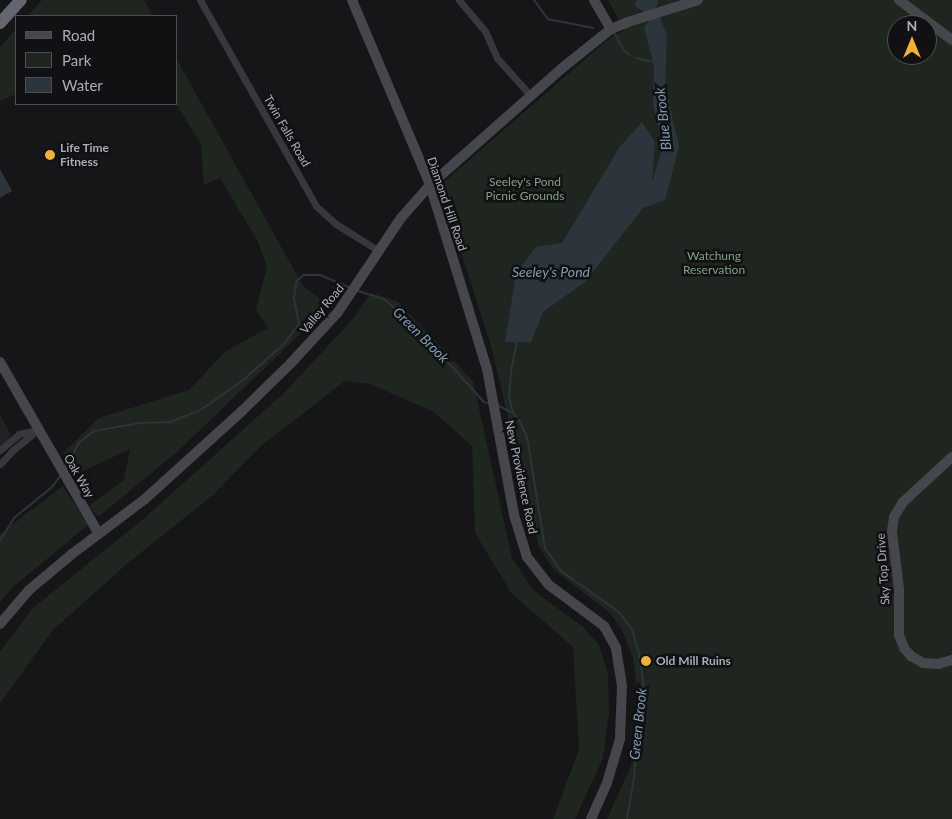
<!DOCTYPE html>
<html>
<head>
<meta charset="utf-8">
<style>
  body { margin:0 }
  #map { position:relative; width:952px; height:819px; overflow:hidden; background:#161618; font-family:Lato,sans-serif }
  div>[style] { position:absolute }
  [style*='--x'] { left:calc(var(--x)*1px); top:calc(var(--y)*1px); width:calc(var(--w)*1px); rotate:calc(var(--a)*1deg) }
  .built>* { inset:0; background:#222225 }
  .green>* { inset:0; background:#1e261f }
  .water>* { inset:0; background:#2c353c }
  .stream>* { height:2px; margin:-1px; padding:0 1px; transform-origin:1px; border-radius:1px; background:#2c353c }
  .street>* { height:7px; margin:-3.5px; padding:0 3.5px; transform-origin:3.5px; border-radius:3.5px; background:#37383d }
  .secondary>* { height:10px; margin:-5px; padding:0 5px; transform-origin:5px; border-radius:5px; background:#45474d }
  .highway>* { height:12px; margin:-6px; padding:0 6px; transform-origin:6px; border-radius:6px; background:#63666e }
  .dots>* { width:14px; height:14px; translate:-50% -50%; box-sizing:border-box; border:2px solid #111113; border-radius:50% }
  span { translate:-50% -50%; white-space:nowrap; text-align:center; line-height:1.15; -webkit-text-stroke:5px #111113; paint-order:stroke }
  .street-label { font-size:12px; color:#a8adb8 }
  .poi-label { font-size:12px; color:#a8adb8; font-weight:700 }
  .left { translate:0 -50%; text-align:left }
  .park-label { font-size:12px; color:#7fa381 }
  .water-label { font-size:14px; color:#7f9bb3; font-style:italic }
  .legend { position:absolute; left:15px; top:15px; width:162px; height:90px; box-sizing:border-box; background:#111113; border:1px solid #4d4f55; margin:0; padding:6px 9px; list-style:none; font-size:15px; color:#a8adb8 }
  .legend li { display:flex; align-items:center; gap:10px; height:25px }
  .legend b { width:25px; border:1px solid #4d4f55 }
  .north { position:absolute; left:887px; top:15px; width:50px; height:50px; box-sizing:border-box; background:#111113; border:1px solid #4d4f55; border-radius:50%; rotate:0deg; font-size:14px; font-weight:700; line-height:20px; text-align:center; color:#a8adb8 }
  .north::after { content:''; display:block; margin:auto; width:18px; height:22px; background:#f2b134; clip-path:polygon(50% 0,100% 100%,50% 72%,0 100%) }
</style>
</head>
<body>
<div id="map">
  <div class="built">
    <i style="clip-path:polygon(0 414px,11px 435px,0 447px)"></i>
  </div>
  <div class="green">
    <i style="clip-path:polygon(42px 0,144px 0,153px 16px,27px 16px)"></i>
    <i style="clip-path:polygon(evenodd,608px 0,952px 0,952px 819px,607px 819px,631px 766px,639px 703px,633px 658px,622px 630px,609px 612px,554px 570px,539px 547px,491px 346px,442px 192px,445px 181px,605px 42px,624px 30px,608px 0,897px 25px,927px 25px,927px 55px,897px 55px,897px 25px)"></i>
    <i style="clip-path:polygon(16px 29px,16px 94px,0 101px,0 47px)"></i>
    <i style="clip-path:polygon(176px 58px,303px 286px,327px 304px,298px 336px,178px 451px,98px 517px,89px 506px,124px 480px,130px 449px,75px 475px,63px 453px,99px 418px,189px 390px,226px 351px,268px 328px,256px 310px,267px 266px,258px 242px,220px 178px,204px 185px,201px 144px,176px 104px)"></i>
    <i style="clip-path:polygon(371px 293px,397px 301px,473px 381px,512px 558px,533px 590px,583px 627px,599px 645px,608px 674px,609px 713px,603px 758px,575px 819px,553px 819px,579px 750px,573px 647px,512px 594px,475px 533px,472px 446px,434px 412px,370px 384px,345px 381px,261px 446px,213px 495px,128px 563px,53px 630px,0 703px,0 652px,33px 608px,141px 521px,284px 393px,353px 319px)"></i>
    <i style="clip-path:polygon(63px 486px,88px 525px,12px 588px,0 602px,0 534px)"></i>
  </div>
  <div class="water">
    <i style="clip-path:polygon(636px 0,658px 0,656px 8px,667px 35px,665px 86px,679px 146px,665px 200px,643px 208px,585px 282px,543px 312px,531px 342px,505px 342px,516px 274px,536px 247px,562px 243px,619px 148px,642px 122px,655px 142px,652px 182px,663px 147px,653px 104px,654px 66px,644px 28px,648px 22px,644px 12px,635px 6px)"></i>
    <i style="clip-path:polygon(0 169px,12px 191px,0 198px)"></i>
  </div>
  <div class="stream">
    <i style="--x:534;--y:0;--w:24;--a:54"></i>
    <i style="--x:548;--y:19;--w:46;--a:11.3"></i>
    <i style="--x:615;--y:34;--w:19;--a:62"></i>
    <i style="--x:624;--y:51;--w:7;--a:34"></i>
    <i style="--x:636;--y:58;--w:17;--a:13"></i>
    <i style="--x:358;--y:291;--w:27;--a:17"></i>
    <i style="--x:384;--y:299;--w:45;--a:41.4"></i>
    <i style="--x:418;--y:329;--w:98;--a:47.9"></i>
    <i style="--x:484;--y:402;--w:6;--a:18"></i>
    <i style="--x:497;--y:405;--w:18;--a:27"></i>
    <i style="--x:513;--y:413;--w:9;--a:49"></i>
    <i style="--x:519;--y:420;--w:19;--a:65"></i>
    <i style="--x:527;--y:437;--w:112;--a:80.8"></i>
    <i style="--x:545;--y:548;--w:28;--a:55"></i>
    <i style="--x:561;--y:571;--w:71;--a:35.3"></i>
    <i style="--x:619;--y:612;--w:22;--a:54"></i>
    <i style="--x:632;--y:630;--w:24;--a:73"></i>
    <i style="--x:639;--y:653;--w:30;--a:82"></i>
    <i style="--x:643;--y:683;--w:94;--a:95.5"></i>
    <i style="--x:634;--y:777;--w:43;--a:99.5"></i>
    <i style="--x:513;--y:413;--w:16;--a:-104"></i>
    <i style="--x:509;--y:397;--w:25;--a:-85"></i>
    <i style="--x:511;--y:372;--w:32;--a:-79"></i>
    <i style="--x:65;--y:469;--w:30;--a:-62"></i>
    <i style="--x:79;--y:443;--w:19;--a:-39"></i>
    <i style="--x:94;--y:431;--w:47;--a:-9.9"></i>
    <i style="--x:140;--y:423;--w:30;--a:-2"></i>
    <i style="--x:170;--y:422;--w:31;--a:-21"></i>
    <i style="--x:199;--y:411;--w:52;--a:-34.9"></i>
    <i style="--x:242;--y:381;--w:56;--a:-41.4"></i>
    <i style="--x:284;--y:344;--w:25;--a:-53"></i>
    <i style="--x:299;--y:324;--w:25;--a:-101"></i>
    <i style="--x:294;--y:299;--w:17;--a:-83"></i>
    <i style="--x:296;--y:282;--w:10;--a:-45"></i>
    <i style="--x:303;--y:275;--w:17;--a:0"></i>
    <i style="--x:320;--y:275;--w:34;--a:23"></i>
    <i style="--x:0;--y:540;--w:27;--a:-57"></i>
    <i style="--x:15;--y:517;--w:46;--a:-38.9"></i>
    <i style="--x:51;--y:488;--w:16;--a:-52"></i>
  </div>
  <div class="street">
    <i style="--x:200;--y:0;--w:236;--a:60.6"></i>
    <i style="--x:316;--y:206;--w:27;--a:42"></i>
    <i style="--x:336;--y:224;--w:51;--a:32.1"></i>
    <i style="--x:459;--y:0;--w:40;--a:50"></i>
    <i style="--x:485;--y:31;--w:30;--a:66"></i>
    <i style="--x:497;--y:58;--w:51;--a:48.2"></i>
    <i style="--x:0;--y:450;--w:25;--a:-40"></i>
    <i style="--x:19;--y:434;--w:18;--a:-13"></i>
    <i style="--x:0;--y:464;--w:19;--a:-47"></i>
    <i style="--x:13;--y:450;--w:32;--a:-39"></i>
  </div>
  <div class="secondary">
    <i style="--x:352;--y:0;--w:201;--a:67.1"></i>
    <i style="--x:430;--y:185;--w:193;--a:72.8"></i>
    <i style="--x:487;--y:369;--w:148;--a:79.5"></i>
    <i style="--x:514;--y:515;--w:44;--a:72.8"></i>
    <i style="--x:527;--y:557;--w:36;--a:52"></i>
    <i style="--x:549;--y:585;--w:69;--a:36.7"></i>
    <i style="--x:604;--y:626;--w:25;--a:61"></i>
    <i style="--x:616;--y:648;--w:38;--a:81"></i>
    <i style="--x:622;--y:686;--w:53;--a:92.2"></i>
    <i style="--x:620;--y:739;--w:46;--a:106.5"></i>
    <i style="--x:607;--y:783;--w:39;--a:114"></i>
    <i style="--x:594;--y:0;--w:34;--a:60"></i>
    <i style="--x:899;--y:0;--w:66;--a:37"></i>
    <i style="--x:0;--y:362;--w:198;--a:60.1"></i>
    <i style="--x:952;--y:457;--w:67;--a:137.4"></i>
    <i style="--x:903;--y:502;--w:17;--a:121"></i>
    <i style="--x:894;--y:517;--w:15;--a:98"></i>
    <i style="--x:892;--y:532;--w:57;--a:83"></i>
    <i style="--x:899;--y:589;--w:46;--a:90"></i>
    <i style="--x:899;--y:635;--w:14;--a:69"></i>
    <i style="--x:904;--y:648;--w:11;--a:49"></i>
    <i style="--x:911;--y:656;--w:14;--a:30"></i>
    <i style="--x:923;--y:663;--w:15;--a:4"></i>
    <i style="--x:938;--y:664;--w:15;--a:-16"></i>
    <i style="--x:0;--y:624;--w:45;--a:-49.5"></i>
    <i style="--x:29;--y:590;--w:56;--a:-39.9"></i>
    <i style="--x:72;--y:554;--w:91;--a:-37"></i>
    <i style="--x:145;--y:499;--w:131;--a:-42.2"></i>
    <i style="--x:242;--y:411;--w:69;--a:-44.4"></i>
    <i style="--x:291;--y:363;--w:69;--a:-47.3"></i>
    <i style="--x:338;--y:312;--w:113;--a:-56.2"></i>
    <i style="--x:401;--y:218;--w:44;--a:-48.7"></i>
    <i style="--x:430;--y:185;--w:175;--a:-41.5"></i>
    <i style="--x:561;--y:69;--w:64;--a:-38.7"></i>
    <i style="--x:611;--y:29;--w:18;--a:-22"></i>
    <i style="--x:628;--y:22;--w:73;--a:-17.4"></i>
  </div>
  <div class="highway">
    <i style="--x:0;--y:23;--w:31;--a:-48"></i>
  </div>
  <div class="dots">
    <i style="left:50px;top:155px;background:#f2b134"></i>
    <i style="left:646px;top:661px;background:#f2b134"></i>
  </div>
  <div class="street-label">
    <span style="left:287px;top:131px;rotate:60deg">Twin Falls Road</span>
    <span style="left:447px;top:204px;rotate:71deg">Diamond Hill Road</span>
    <span style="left:322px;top:309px;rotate:-50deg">Valley Road</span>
    <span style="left:79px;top:476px;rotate:60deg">Oak Way</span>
    <span style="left:521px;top:477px;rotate:78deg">New Providence Road</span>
    <span style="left:883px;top:569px;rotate:-94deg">Sky Top Drive</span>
  </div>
  <div class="poi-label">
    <span class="left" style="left:60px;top:155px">Life Time<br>Fitness</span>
    <span class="left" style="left:656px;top:661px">Old Mill Ruins</span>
  </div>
  <div class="park-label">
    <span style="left:525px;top:189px">Seeley's Pond<br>Picnic Grounds</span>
    <span style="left:714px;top:263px">Watchung<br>Reservation</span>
  </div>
  <div class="water-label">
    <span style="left:663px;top:119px;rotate:-96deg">Blue Brook</span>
    <span style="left:551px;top:272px">Seeley's Pond</span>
    <span style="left:421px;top:335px;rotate:45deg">Green Brook</span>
    <span style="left:638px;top:724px;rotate:-84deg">Green Brook</span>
  </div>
  <ul class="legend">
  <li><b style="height:6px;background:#45474d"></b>Road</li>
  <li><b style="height:14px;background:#1e261f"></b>Park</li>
  <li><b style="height:14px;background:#2c353c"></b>Water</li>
  </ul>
  <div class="north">N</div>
</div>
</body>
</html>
